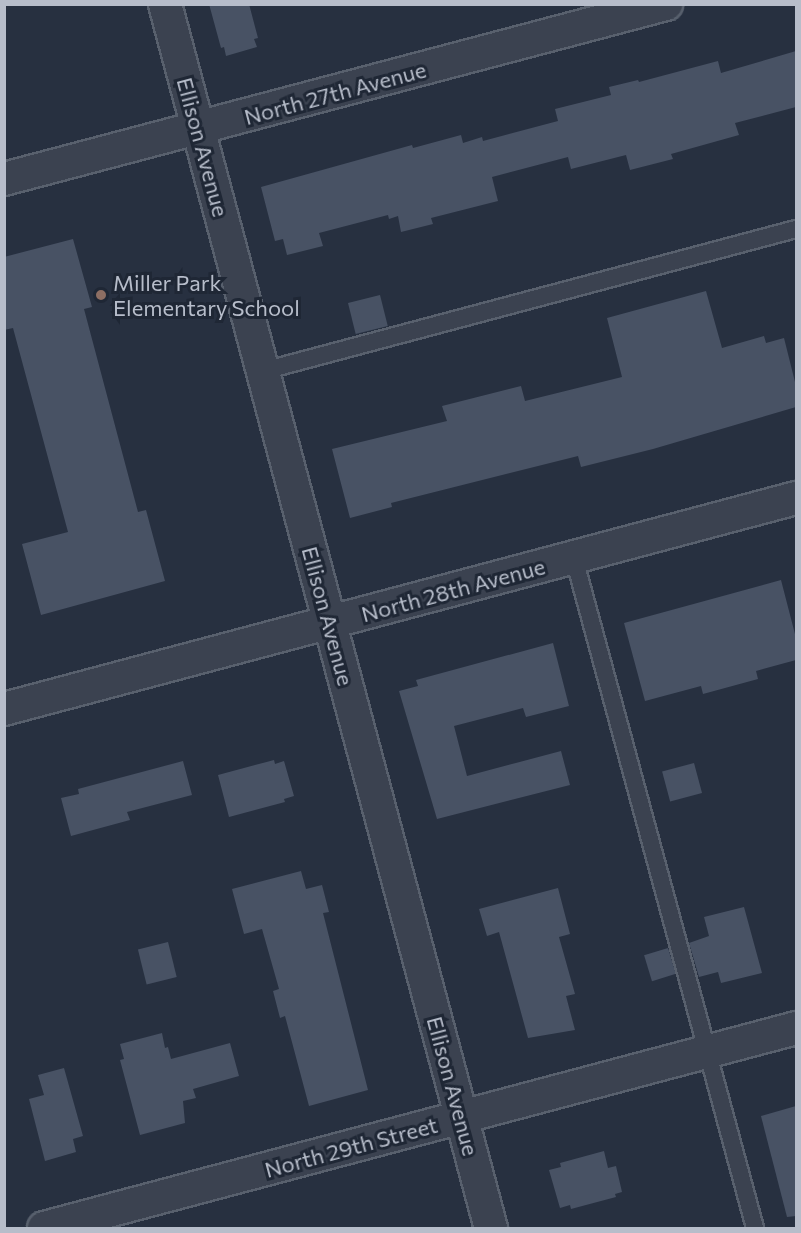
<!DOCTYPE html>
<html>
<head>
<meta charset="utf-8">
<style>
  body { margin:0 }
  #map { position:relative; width:801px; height:1233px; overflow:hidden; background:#273040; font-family:Commissioner,sans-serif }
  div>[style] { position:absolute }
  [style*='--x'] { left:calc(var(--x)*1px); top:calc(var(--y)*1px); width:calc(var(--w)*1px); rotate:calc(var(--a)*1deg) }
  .building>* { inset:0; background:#485264; transform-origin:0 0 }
  .roads { filter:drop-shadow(2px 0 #58606d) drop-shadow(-2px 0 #58606d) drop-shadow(0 2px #58606d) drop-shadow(0 -2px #58606d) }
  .lane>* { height:16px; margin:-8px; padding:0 8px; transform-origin:8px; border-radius:8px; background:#3b4250 }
  .street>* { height:32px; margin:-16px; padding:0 16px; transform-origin:16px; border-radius:16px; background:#3b4250 }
  .dots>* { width:16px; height:16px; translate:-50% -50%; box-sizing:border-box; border:3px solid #1f2735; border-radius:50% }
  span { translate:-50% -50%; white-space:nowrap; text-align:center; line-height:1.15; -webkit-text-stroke:6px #1f2735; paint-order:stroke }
  .street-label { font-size:22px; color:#b7bdca }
  .poi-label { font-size:22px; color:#b7bdca }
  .left { translate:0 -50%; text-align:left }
  .frame { position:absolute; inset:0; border:6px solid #b7bdca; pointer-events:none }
</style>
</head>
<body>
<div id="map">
  <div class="building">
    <i style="clip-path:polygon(209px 4px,249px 4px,258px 38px,254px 39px,257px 47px,226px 56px,224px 47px,221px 48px)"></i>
    <i style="clip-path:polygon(796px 51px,796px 107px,735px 123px,739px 135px,671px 154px,673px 159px,630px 170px,626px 155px,571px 169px,568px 157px,492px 177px,498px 201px,431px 218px,433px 224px,401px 232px,398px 216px,389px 219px,388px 215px,319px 233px,323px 246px,287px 255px,283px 239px,275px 241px,261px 187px,412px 145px,413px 148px,461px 135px,463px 143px,482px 137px,483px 141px,558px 121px,555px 109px,611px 95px,609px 87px,638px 80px,639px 82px,718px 61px,721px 73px)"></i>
    <i style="clip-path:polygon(73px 239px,92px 307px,84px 309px,138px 512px,146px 510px,165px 581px,41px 615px,22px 544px,68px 532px,13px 328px,4px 330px,4px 257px)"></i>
    <i style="clip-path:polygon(706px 291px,722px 348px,764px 336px,766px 343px,784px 338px,796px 386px,796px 407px,653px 449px,581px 467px,578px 456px,391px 503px,392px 507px,350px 518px,332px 449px,447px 421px,442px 406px,521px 386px,525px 401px,622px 377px,607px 318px)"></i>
    <i style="left:380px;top:295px;width:32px;height:33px;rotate:76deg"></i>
    <i style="clip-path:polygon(781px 580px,796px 638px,796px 660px,756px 671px,758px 679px,703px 694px,701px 686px,645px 701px,624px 623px)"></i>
    <i style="clip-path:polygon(553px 643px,569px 706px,526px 717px,523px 708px,454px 726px,467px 776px,561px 751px,570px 785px,437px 819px,399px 691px,418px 686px,416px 680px)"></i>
    <i style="clip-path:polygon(274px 760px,275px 764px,284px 761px,294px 796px,284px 799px,285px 802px,229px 817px,218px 775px)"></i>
    <i style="clip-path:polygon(183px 761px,192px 795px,127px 812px,130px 820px,71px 836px,61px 798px,79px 794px,78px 789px)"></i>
    <i style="left:694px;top:763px;width:31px;height:33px;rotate:75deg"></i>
    <i style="clip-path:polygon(301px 871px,306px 889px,322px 885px,329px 912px,323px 913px,368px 1090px,309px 1106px,285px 1016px,280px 1018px,273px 991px,279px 989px,262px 929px,244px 934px,232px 889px)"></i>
    <i style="clip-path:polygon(558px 888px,570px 934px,559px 937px,575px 994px,566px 996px,575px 1030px,528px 1038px,499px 932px,487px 936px,479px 909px)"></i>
    <i style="clip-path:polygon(744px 907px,762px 973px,721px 983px,718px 972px,699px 977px,689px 943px,709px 936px,704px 917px)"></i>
    <i style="left:168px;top:942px;width:36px;height:31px;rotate:76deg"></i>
    <i style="left:668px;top:948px;width:27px;height:25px;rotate:73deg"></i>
    <i style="clip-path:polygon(162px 1033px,165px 1048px,168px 1047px,171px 1059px,230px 1043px,239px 1076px,193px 1089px,196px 1098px,183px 1101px,185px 1123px,140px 1135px,120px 1060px,124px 1059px,120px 1044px)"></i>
    <i style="clip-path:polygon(64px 1068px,83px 1136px,73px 1139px,76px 1152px,45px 1161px,29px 1099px,44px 1095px,38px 1075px)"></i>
    <i style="clip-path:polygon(796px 1106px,796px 1216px,787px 1217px,761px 1116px)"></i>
    <i style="clip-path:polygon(604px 1151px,608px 1168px,616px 1166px,622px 1192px,615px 1194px,616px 1197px,571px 1209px,570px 1205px,560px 1208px,549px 1170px,561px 1167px,560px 1163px)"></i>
  </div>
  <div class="roads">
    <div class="lane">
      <i style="--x:263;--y:371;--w:552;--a:-14.92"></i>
      <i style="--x:574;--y:558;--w:694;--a:74.88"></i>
    </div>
    <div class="street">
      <i style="--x:165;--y:4;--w:1267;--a:75.09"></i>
      <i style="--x:4;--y:179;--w:685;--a:-14.81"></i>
      <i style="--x:4;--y:709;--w:820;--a:-14.92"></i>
      <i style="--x:44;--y:1228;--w:778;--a:-14.89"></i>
    </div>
  </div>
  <div class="dots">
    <i style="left:101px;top:295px;background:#8d6e63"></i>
  </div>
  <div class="street-label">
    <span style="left:335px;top:93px;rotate:-15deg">North 27th Avenue</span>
    <span style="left:203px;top:147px;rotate:75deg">Ellison Avenue</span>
    <span style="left:453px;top:590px;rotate:-15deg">North 28th Avenue</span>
    <span style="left:328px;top:616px;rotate:75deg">Ellison Avenue</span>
    <span style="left:453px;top:1086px;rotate:75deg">Ellison Avenue</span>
    <span style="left:351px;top:1147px;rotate:-15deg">North 29th Street</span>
  </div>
  <div class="poi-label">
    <span class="left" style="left:113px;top:295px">Miller Park<br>Elementary School</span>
  </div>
  <div class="frame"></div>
</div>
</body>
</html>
